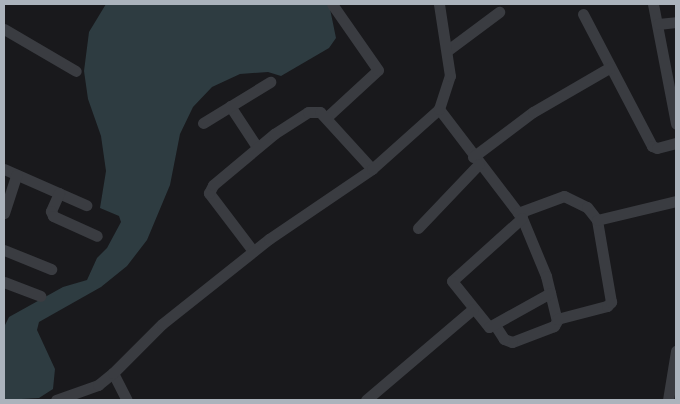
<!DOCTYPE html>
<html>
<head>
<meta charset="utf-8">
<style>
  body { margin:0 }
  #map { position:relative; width:680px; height:404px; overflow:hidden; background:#19191c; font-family:Manrope,sans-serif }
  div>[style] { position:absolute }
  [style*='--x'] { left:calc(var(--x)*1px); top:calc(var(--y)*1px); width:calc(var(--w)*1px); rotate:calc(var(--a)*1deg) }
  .water>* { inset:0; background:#2e3c41 }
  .minor>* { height:11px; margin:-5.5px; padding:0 5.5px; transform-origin:5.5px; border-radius:5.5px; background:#3a3c41 }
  span { translate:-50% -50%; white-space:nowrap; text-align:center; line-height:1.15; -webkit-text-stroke:5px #141417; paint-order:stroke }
  .frame { position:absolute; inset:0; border:5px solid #abb3bc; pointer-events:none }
</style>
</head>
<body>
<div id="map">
  <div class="water">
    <i style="clip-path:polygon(106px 4px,329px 4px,336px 38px,329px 48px,281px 76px,268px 72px,240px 74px,212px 87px,193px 107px,180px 134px,170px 185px,147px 240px,127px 266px,101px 287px,39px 322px,37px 330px,55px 369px,53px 389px,39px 398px,4px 400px,4px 327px,9px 317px,63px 287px,87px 280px,97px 258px,107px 248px,121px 222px,119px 216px,100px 208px,106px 171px,101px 136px,88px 99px,84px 71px,89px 32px)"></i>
  </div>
  <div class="minor">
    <i style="--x:653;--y:4;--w:122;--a:79.1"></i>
    <i style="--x:583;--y:14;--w:149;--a:62.4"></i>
    <i style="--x:652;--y:146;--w:5;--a:22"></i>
    <i style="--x:657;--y:148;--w:20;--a:-15"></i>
    <i style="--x:658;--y:24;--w:18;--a:-6"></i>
    <i style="--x:4;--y:29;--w:83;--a:30.3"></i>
    <i style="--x:448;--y:50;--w:64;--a:-36.7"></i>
    <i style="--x:230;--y:106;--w:49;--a:56.6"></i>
    <i style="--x:439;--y:109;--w:137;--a:52.7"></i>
    <i style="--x:522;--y:218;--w:63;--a:67.5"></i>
    <i style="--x:546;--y:276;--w:46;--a:76.3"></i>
    <i style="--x:557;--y:321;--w:6;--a:121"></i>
    <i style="--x:554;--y:326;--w:45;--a:159.1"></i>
    <i style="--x:512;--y:342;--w:9;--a:-159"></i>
    <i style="--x:504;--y:339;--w:17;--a:-123"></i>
    <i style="--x:327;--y:117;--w:69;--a:-42.7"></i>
    <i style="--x:378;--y:70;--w:80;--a:-124.9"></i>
    <i style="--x:203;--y:123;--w:79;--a:-31.5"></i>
    <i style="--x:473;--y:157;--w:75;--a:-36.9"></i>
    <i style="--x:533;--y:112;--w:88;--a:-30.1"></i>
    <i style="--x:4;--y:169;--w:90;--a:23.7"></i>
    <i style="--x:59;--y:193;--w:20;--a:114"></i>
    <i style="--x:51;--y:211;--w:5;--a:68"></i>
    <i style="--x:53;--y:216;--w:48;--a:24.4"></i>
    <i style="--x:4;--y:213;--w:40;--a:-72"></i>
    <i style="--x:518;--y:213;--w:49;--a:-20.3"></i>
    <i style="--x:564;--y:196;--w:25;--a:26"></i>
    <i style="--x:587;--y:207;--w:16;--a:52"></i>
    <i style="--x:522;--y:218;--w:94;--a:138"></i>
    <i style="--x:452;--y:281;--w:59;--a:51.2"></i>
    <i style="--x:489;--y:327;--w:70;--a:-29.1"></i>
    <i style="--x:418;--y:228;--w:88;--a:-46.4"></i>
    <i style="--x:4;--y:250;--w:51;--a:22"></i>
    <i style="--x:253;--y:251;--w:73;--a:-127.2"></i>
    <i style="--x:209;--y:193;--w:9;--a:-63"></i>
    <i style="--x:213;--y:185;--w:80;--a:-39.9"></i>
    <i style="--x:274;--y:134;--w:40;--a:-32.9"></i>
    <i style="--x:308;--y:112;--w:12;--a:0"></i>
    <i style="--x:320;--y:112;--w:77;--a:47.6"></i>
    <i style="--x:4;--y:282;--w:39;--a:21"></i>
    <i style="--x:557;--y:319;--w:52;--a:-14.6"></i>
    <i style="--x:607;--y:306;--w:6;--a:-45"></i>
    <i style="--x:611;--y:302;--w:83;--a:-99.7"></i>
    <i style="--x:597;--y:220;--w:81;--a:-13.5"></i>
    <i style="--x:113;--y:373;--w:30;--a:63"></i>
    <i style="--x:56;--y:400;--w:45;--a:-19.7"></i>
    <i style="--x:98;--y:385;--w:19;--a:-39"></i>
    <i style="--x:113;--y:373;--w:69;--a:-45"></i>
    <i style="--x:162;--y:324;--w:137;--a:-38.5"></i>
    <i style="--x:269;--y:239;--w:125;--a:-34.2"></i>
    <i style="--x:372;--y:169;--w:90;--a:-41.8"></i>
    <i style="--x:439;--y:109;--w:35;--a:-72"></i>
    <i style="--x:450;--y:76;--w:73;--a:-98.7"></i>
    <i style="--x:366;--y:400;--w:140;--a:-40.4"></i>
    <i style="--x:668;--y:400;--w:50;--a:-80.7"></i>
  </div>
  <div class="frame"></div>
</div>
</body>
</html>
